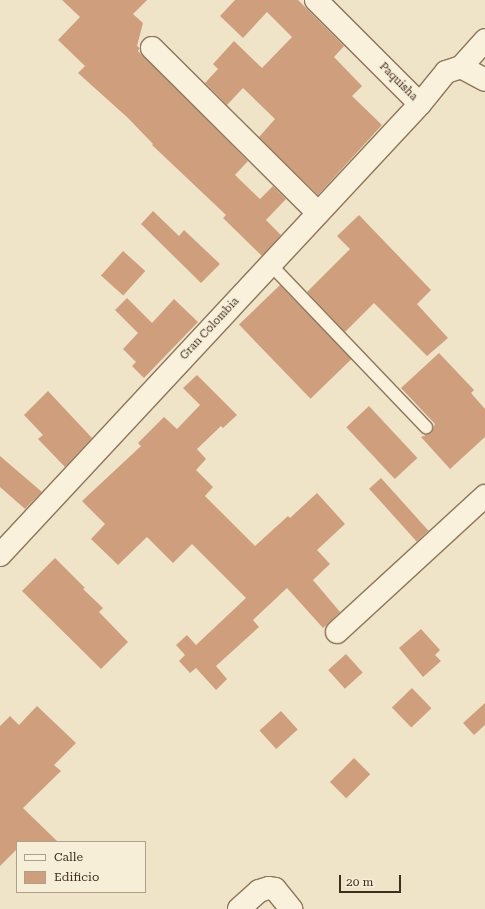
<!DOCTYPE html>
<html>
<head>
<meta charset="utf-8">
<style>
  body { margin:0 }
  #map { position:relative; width:485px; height:909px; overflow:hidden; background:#f0e4c8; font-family:"Roboto Serif",serif }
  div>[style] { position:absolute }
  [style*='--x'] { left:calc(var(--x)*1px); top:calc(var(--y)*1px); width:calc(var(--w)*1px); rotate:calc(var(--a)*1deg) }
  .building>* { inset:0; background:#cf9f7d; transform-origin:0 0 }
  .roads { filter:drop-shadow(1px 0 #8d765c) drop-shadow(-1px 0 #8d765c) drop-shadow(0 1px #8d765c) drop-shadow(0 -1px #8d765c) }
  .lane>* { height:12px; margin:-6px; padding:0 6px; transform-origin:6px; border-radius:6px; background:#faf1dc }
  .street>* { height:22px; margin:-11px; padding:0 11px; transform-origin:11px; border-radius:11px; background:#faf1dc }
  span { translate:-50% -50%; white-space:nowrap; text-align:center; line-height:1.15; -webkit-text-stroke:4px #f7eed8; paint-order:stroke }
  .street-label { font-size:11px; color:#3d2e20 }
  .legend { position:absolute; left:16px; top:841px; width:130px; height:52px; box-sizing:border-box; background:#f7eed8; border:1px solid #ada18e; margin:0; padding:5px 7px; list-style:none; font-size:12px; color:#3d2e20 }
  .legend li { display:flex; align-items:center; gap:8px; height:20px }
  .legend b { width:20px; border:1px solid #ada18e }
  .scale { position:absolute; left:339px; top:875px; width:62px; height:18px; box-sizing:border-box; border:2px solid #3d2e20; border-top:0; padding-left:5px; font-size:12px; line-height:14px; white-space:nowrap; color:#3d2e20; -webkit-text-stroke:3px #f7eed8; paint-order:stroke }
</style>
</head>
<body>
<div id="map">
  <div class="building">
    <i style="clip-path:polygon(62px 0,147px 0,133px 14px,143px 23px,137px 46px,140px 48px,138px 51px,248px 161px,235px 175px,260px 199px,273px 186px,286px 199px,266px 220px,281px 235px,262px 256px,223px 218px,226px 215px,152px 145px,153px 144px,128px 118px,78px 73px,85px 66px,58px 40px,80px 17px)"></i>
    <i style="clip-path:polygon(235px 0,298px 0,344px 46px,334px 57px,362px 86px,352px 96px,382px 125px,318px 195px,259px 137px,275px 119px,243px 88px,227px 105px,205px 83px,218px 69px,213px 64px,234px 41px,262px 68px,292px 37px,267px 12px,243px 38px,220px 16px)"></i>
    <i style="clip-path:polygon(153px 211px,179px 236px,184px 230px,220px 264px,201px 283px,141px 224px)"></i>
    <i style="clip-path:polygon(359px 215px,431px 290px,417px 304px,448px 338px,427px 356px,374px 303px,345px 332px,307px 292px,350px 249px,337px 236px)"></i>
    <i style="left:123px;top:251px;width:30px;height:33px;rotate:42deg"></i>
    <i style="left:280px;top:285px;width:103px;height:57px;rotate:46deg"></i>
    <i style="clip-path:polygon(127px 298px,152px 323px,174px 299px,198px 322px,144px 378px,132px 366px,136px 362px,123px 349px,138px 333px,115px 310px)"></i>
    <i style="clip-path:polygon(439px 353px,474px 390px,471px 393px,485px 409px,485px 437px,450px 469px,421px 437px,431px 433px,435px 424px,401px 388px)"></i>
    <i style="clip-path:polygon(197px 375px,237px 415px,223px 428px,221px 426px,197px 449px,206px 459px,196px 470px,213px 487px,205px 496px,255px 546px,288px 516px,290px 518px,317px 493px,345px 524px,317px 550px,330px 564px,313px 580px,340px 612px,323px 628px,287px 588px,253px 620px,259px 627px,216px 666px,227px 679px,216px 690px,196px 668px,190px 673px,179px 661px,185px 655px,176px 645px,187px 635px,196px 645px,246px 598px,192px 544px,173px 563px,147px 537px,118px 565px,91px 539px,105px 524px,82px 501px,141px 446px,138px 443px,164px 417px,177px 429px,200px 405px,183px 388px)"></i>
    <i style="clip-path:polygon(48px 391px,92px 438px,65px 467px,38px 439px,43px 435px,24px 415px)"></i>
    <i style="left:369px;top:406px;width:71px;height:31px;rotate:47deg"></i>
    <i style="clip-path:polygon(0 456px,42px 492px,25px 509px,0 487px)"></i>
    <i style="left:381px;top:478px;width:71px;height:16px;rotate:48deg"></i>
    <i style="clip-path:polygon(55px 558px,85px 588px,83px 589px,103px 608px,99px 612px,128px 642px,101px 669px,22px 591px)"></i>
    <i style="clip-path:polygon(421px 629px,440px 650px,435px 655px,441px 661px,423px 677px,399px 648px)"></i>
    <i style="left:346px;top:654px;width:25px;height:24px;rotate:48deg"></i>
    <i style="left:412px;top:688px;width:28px;height:28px;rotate:46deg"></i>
    <i style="clip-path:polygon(485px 703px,485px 725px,474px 735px,463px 723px)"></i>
    <i style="clip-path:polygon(37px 706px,76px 743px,54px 765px,61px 771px,23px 808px,58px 842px,17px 842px,17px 849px,0 866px,0 726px,10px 716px,19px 725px)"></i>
    <i style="left:281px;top:711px;width:25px;height:29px;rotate:48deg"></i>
    <i style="left:354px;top:758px;width:23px;height:34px;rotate:45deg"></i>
  </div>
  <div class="roads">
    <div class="lane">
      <i style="--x:270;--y:264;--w:226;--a:46.3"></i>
    </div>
    <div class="street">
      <i style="--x:316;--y:0;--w:147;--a:45"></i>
      <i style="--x:420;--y:104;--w:41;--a:-50.9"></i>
      <i style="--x:446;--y:72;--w:16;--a:-18"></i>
      <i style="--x:461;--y:67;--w:27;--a:28"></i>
      <i style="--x:152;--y:48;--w:234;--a:44.8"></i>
      <i style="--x:461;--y:67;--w:36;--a:-48"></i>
      <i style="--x:0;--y:555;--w:616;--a:-47.04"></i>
      <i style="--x:337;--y:632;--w:201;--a:-42.6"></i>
      <i style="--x:239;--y:909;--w:27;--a:-42"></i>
      <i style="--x:259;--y:891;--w:10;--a:-17"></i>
      <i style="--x:269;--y:888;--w:6;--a:9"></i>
      <i style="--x:275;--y:889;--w:26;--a:51"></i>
    </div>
  </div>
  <div class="street-label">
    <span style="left:398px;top:82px;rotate:45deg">Paquisha</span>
    <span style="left:210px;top:329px;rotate:-47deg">Gran Colombia</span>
  </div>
  <ul class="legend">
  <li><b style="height:5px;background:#faf1dc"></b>Calle</li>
  <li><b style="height:11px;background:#cf9f7d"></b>Edificio</li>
  </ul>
  <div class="scale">20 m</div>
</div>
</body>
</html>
